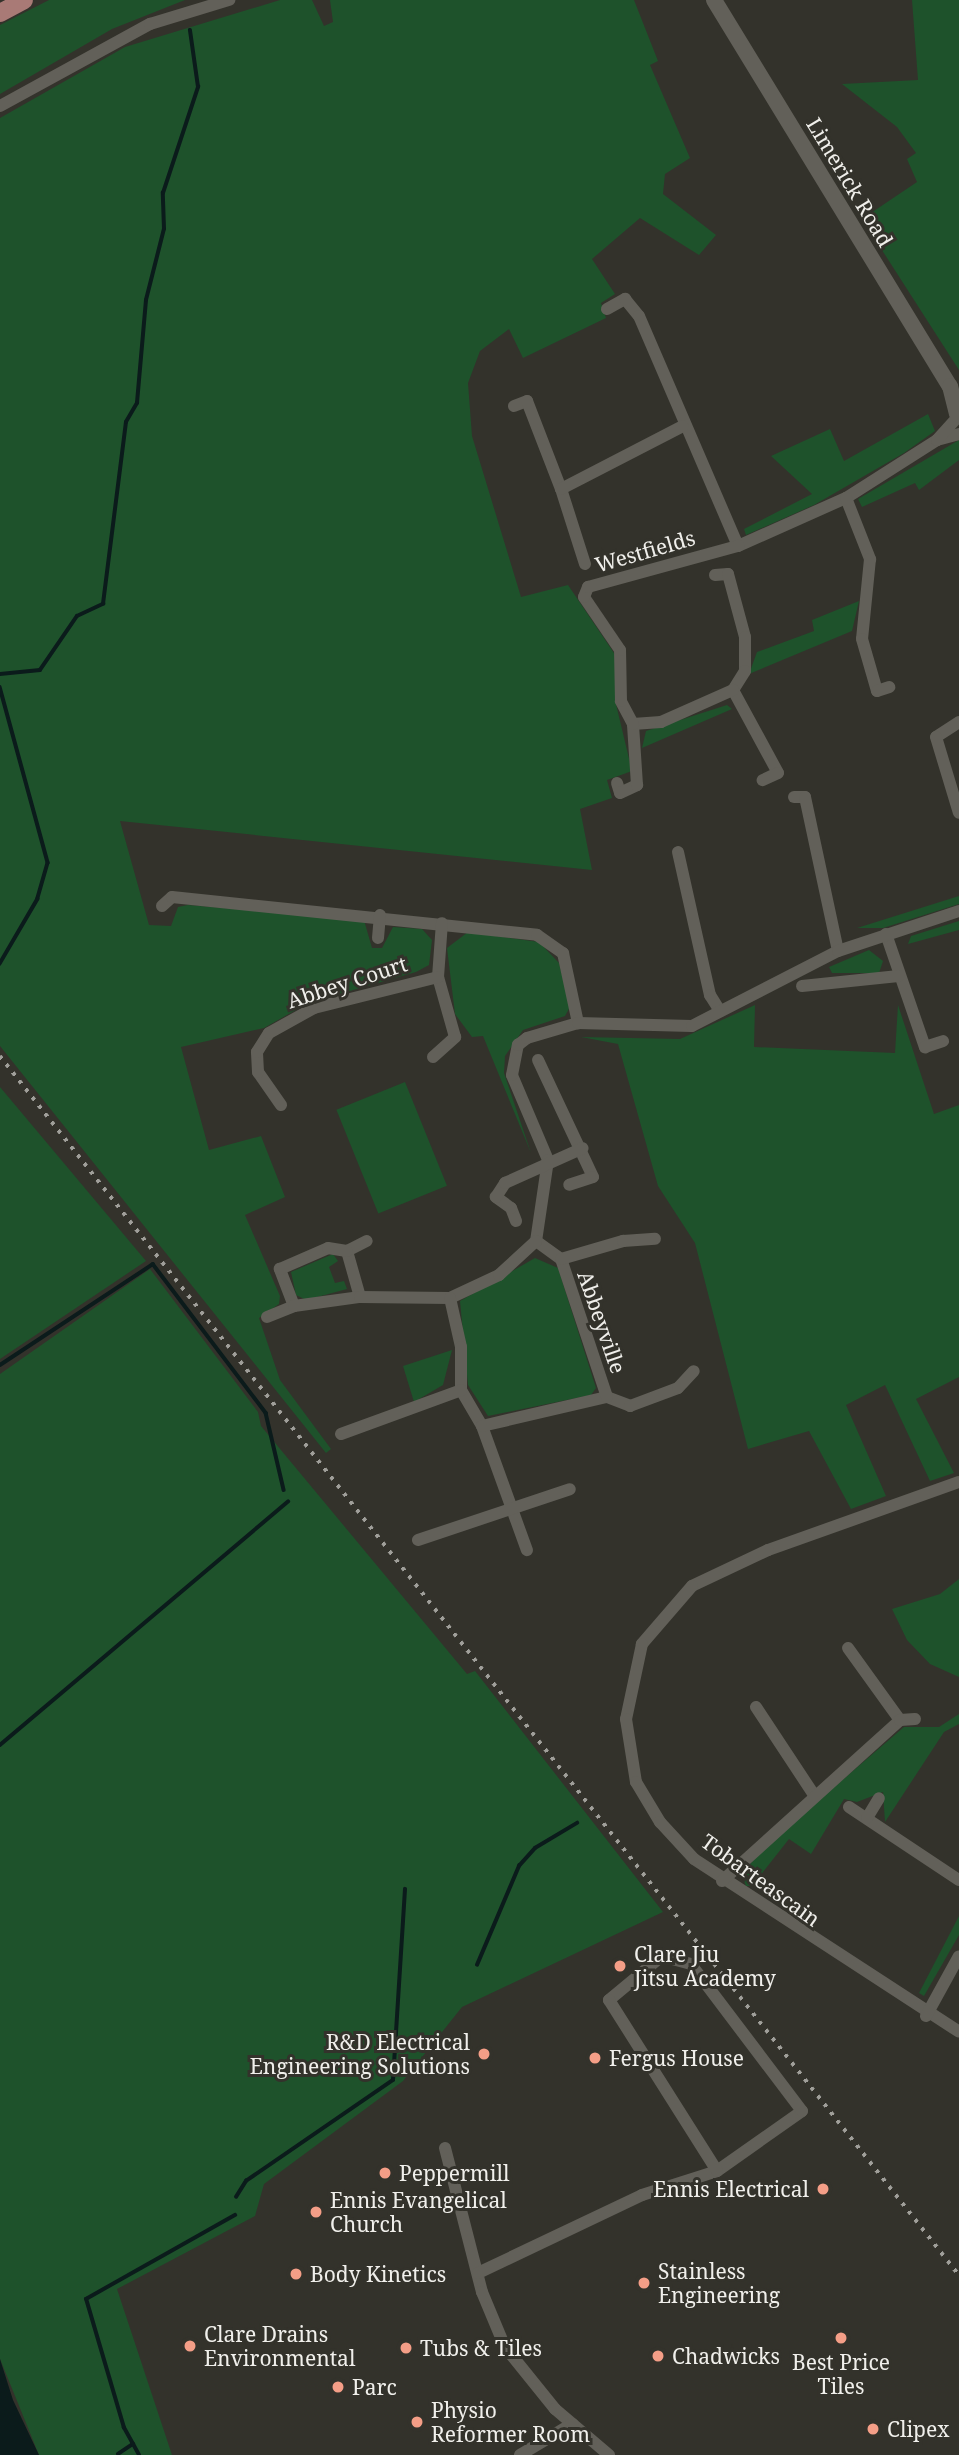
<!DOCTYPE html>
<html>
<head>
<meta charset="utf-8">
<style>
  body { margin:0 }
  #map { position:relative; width:959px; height:2455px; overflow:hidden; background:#33322b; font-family:"Noto Serif",serif }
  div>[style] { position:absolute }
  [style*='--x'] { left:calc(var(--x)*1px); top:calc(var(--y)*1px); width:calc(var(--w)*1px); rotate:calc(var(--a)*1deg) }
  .green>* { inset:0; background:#1e522b; transform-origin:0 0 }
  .water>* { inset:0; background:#0b1b1b }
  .stream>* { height:3.5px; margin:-1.75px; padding:0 1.75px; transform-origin:1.75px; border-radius:1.75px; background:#0b1b1b }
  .street>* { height:12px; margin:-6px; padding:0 6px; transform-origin:6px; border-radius:6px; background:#626059 }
  .secondary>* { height:16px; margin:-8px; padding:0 8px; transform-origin:8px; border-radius:8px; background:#626059 }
  .primary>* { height:18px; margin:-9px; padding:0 9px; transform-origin:9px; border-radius:9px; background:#a97a76 }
  .rail>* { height:3.5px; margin-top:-1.75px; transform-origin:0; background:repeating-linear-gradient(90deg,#a09f9a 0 3.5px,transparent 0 10.5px) }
  .dots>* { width:19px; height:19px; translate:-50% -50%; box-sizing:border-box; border:4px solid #33322b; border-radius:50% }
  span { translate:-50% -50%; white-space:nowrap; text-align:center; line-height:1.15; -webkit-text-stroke:6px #33322b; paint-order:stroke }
  .street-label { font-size:21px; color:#f0efeb }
  .poi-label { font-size:21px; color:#f0efeb }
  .left { translate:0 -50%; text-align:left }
  .right { translate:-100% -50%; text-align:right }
</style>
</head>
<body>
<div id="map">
  <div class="green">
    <i style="clip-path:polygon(49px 0,185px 0,112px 29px,0 94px,0 25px)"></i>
    <i style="clip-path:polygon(280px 0,312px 0,324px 26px,333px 22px,330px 0,634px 0,658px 61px,650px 65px,690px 158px,665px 174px,663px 194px,716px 235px,699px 255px,640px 218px,592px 259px,615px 294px,601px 303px,606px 318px,523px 358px,509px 329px,480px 351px,468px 383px,472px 436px,521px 597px,568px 585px,616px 656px,615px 700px,632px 771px,607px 780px,612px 798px,580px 809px,592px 870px,120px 821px,149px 925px,171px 926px,178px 907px,188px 905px,364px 920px,372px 948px,382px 948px,393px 927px,422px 929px,432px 940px,429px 965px,416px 972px,308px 1003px,264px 1028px,181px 1047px,209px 1150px,261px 1136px,285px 1197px,245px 1215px,280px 1296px,279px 1304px,259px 1318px,280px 1380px,331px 1449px,326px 1453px,0 1046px,0 118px,125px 47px)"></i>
    <i style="clip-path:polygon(912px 0,959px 0,959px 370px,862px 219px,917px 182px,907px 159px,916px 153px,897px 127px,842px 84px,918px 80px)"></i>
    <i style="clip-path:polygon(928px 414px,935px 431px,904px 453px,814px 505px,746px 535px,744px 529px,812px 494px,771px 456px,830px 429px,844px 461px)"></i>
    <i style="clip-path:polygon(959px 440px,959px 460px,919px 490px,915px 483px,862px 507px,858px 499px)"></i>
    <i style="clip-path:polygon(859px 601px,852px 631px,749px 674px,757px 652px,814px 631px,812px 620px)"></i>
    <i style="clip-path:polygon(727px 705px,732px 709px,642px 748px,646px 731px)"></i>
    <i style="clip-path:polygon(959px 896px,959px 904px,883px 928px,857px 928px)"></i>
    <i style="clip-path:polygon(959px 921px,959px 930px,908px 944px,911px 936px)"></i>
    <i style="clip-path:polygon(468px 932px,539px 942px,559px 963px,570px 1007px,565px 1016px,523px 1030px,505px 1056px,504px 1073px,531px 1153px,483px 1036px,472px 1037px,455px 1014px,447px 948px)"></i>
    <i style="clip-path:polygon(869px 950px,883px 961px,879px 973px,832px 973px,829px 967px)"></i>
    <i style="clip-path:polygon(755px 1005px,754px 1047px,895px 1053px,898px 1005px,934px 1114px,959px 1105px,959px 1377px,916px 1399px,954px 1473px,930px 1481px,885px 1385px,846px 1405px,886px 1496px,851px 1509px,809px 1431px,748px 1449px,695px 1243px,658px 1186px,618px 1044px,581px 1037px,680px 1039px)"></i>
    <i style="left:405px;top:1082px;width:112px;height:74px;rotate:68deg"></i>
    <i style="clip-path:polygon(0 1087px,146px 1261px,0 1359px)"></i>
    <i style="clip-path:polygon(333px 1254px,338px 1261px,329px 1267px,335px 1283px,344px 1281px,347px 1289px,306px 1300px,296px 1295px,291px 1272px)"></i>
    <i style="clip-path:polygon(535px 1258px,558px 1268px,596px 1388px,591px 1395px,488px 1416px,468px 1385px,460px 1301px)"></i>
    <i style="clip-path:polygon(150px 1269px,258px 1412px,261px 1426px,467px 1674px,475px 1671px,663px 1912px,462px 2007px,403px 2081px,264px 2184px,255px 2216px,117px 2289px,172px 2455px,39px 2455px,0 2359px,0 1374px)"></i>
    <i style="clip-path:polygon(452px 1350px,443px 1385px,414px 1402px,403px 1366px)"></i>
    <i style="clip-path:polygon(959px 1579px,959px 1677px,930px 1664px,907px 1640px,892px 1609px,940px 1594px)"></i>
    <i style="clip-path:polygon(959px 1714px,959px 1724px,944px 1732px,885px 1822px,883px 1792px,857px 1802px,844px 1799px,811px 1854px,789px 1839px,752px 1886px,746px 1886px,741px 1873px,782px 1832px,904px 1727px,939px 1727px)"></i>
    <i style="clip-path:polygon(959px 1916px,959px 1935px,924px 1996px,919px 1993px)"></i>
  </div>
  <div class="water">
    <i style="clip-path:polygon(0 2359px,13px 2400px,39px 2455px,0 2455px)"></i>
  </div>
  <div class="stream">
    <i style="--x:0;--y:674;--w:40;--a:-5.7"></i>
    <i style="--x:40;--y:670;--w:65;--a:-55.6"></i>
    <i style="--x:77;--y:616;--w:29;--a:-25"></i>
    <i style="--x:103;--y:604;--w:183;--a:-82.8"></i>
    <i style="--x:126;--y:422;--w:22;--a:-60"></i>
    <i style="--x:137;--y:403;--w:103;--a:-85"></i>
    <i style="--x:146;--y:300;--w:73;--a:-75.8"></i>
    <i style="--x:164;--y:229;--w:36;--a:-92"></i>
    <i style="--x:163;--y:193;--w:112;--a:-71.7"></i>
    <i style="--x:198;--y:87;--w:57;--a:-98.1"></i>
    <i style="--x:0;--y:687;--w:182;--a:74.7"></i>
    <i style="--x:48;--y:863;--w:37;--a:106"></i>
    <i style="--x:38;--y:899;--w:75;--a:120.3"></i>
    <i style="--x:0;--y:1365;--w:183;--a:-33.4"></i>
    <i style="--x:153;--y:1264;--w:187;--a:52.8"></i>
    <i style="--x:266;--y:1413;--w:79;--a:76.8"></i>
    <i style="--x:0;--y:1745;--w:377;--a:-40.2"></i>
    <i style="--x:477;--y:1965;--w:108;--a:-67"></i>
    <i style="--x:519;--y:1866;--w:24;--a:-48"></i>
    <i style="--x:535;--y:1848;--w:49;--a:-30.8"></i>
    <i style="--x:236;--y:2197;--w:19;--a:-58"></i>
    <i style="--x:246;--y:2181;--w:178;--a:-34.5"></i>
    <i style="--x:393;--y:2080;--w:191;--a:-86.4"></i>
    <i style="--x:118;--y:2454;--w:18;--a:-34"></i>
    <i style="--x:139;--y:2455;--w:31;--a:-119"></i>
    <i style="--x:124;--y:2428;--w:134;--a:-106.4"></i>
    <i style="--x:86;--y:2299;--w:171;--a:-29.4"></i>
  </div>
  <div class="street">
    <i style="--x:0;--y:106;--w:171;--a:-28.7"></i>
    <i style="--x:150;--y:24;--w:83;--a:-16.9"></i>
    <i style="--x:607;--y:309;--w:21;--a:-29"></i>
    <i style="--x:625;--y:299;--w:22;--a:51"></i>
    <i style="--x:639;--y:316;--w:250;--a:66.7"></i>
    <i style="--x:738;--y:546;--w:118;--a:-24"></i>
    <i style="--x:846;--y:498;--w:108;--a:-32.5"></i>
    <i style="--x:937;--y:440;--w:23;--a:-15"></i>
    <i style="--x:514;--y:406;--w:14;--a:-21"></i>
    <i style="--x:527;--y:401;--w:94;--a:68.9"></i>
    <i style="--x:937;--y:440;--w:28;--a:-48"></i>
    <i style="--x:846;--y:498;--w:66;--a:68.5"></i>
    <i style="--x:870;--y:559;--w:80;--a:95.7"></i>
    <i style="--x:862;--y:639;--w:54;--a:73.9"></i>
    <i style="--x:877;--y:691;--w:13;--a:-18"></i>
    <i style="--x:585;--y:564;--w:79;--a:-107.7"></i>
    <i style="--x:561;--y:489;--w:137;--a:-27.3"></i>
    <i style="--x:715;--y:575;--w:13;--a:-4"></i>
    <i style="--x:728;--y:574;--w:65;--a:74.9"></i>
    <i style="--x:745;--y:637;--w:34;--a:90"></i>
    <i style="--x:745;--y:671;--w:22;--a:122"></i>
    <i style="--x:733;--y:690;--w:94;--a:61.5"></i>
    <i style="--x:778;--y:773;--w:17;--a:155"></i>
    <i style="--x:959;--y:722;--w:27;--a:147"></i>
    <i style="--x:936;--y:737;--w:79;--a:73.2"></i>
    <i style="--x:633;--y:724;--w:28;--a:-4"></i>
    <i style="--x:661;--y:722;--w:79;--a:-24"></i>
    <i style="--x:617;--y:783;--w:10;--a:73"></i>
    <i style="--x:620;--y:793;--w:19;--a:-25"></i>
    <i style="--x:637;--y:785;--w:61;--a:-93.8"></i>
    <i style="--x:633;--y:724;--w:26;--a:-118"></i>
    <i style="--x:621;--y:701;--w:51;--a:-91.1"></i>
    <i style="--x:620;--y:650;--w:64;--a:-124.2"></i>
    <i style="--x:584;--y:597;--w:11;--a:-68"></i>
    <i style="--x:588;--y:587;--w:156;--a:-15.3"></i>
    <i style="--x:794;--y:797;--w:11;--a:0"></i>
    <i style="--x:805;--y:797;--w:157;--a:77.9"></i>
    <i style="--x:678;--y:852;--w:147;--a:77.4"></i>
    <i style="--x:710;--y:995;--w:19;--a:58"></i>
    <i style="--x:162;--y:906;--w:13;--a:-42"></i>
    <i style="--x:172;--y:897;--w:367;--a:5.9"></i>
    <i style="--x:537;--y:935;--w:32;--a:35"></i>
    <i style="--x:563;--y:953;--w:72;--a:77.9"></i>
    <i style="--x:886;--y:934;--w:120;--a:71"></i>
    <i style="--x:925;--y:1047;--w:19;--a:-18"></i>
    <i style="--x:378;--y:938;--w:23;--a:-85"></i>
    <i style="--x:802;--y:986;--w:97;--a:-5.9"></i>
    <i style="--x:433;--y:1057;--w:30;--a:-42"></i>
    <i style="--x:455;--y:1037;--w:62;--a:-105.8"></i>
    <i style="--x:438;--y:977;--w:54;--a:-85.8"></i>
    <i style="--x:538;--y:1060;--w:129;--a:64.8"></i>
    <i style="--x:593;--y:1177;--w:25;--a:162"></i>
    <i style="--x:281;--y:1105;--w:40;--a:-124.9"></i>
    <i style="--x:258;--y:1072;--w:20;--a:-93"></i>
    <i style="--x:257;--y:1052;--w:22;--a:-58"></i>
    <i style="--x:269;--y:1033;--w:51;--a:-29.1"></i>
    <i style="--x:314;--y:1008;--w:128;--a:-14"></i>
    <i style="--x:548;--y:1160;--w:92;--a:-113"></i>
    <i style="--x:512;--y:1075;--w:31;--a:-79"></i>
    <i style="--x:518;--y:1045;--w:11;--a:-38"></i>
    <i style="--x:527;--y:1038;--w:53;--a:-16.4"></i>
    <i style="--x:578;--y:1023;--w:114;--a:1.5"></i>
    <i style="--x:692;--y:1026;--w:164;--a:-27.2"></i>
    <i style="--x:838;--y:951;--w:127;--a:-18.3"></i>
    <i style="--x:548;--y:1160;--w:82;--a:98.4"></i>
    <i style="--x:536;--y:1241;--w:31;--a:36"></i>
    <i style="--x:516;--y:1221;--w:14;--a:-111"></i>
    <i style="--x:511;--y:1208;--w:19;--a:-144"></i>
    <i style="--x:496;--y:1197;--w:17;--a:-57"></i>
    <i style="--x:505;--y:1183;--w:85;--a:-24.2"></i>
    <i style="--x:360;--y:1297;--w:48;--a:-105.8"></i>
    <i style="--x:347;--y:1251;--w:22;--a:-27"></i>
    <i style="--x:450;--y:1298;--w:54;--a:-25.1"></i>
    <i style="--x:499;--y:1275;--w:50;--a:-42.6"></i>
    <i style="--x:294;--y:1306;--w:40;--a:-111"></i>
    <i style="--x:280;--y:1269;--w:52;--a:-23.6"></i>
    <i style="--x:328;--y:1248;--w:19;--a:9"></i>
    <i style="--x:267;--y:1317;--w:29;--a:-22"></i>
    <i style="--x:294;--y:1306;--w:67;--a:-7.8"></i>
    <i style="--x:360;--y:1297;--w:90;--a:0.6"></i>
    <i style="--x:450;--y:1298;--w:50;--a:77.3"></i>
    <i style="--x:461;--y:1347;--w:43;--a:90"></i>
    <i style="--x:461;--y:1390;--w:42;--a:59.7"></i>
    <i style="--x:482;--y:1426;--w:132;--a:70.1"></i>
    <i style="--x:607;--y:1397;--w:25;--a:21"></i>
    <i style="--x:630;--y:1406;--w:51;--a:-20.6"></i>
    <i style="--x:678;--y:1388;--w:23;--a:-47"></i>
    <i style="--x:482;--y:1426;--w:128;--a:-13.1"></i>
    <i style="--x:607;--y:1397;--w:145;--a:-108.4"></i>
    <i style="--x:561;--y:1259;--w:65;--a:-16.2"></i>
    <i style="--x:623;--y:1241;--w:32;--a:-4"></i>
    <i style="--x:341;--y:1434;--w:128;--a:-20.1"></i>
    <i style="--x:959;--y:1482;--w:203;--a:160.4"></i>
    <i style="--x:768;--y:1550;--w:84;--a:154.7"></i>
    <i style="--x:692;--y:1586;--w:77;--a:130.8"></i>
    <i style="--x:642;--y:1644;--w:77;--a:102"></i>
    <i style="--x:626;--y:1719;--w:64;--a:81"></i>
    <i style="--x:636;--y:1782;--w:47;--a:59"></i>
    <i style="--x:660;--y:1822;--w:50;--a:47.4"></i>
    <i style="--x:694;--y:1859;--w:316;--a:33.1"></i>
    <i style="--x:418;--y:1540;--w:160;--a:-18.5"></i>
    <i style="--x:848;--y:1648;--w:89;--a:54.2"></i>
    <i style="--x:756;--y:1707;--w:105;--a:56.6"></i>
    <i style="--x:849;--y:1807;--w:132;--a:33.6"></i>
    <i style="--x:867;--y:1818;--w:23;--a:-59"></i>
    <i style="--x:722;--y:1881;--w:240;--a:-42.1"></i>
    <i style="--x:900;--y:1720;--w:15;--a:-4"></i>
    <i style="--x:926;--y:2016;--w:68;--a:-61.2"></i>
    <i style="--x:445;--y:2148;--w:149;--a:75.6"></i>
    <i style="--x:482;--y:2292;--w:60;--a:67.3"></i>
    <i style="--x:505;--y:2347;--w:80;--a:51.1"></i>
    <i style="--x:555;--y:2409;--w:71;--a:40.4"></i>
    <i style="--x:478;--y:2273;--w:182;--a:-25.4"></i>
    <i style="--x:642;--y:2195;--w:79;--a:-17.7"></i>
    <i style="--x:717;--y:2171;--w:104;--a:-35.2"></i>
    <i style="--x:802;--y:2111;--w:184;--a:-127.1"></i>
    <i style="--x:691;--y:1964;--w:30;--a:-165"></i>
    <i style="--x:662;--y:1956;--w:69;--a:140.3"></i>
    <i style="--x:609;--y:2000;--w:202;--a:57.7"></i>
    <i style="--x:520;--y:2455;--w:61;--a:-30.8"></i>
  </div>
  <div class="secondary">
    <i style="--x:714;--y:0;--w:452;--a:58.6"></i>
    <i style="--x:950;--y:386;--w:29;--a:76"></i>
  </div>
  <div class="primary">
    <i style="--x:0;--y:13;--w:27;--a:-28"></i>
  </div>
  <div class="rail">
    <i style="--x:0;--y:1056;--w:1551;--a:51.81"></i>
  </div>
  <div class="dots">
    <i style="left:620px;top:1966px;background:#f49e87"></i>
    <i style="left:484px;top:2054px;background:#f49e87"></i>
    <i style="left:595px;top:2058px;background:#f49e87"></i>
    <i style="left:385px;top:2173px;background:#f49e87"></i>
    <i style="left:823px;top:2189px;background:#f49e87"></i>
    <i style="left:316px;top:2212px;background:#f49e87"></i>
    <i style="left:296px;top:2274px;background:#f49e87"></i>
    <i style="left:644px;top:2283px;background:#f49e87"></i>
    <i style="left:841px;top:2338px;background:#f49e87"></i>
    <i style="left:190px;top:2346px;background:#f49e87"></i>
    <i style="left:406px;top:2348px;background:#f49e87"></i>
    <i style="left:658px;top:2356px;background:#f49e87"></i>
    <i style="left:338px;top:2387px;background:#f49e87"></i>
    <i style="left:417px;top:2422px;background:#f49e87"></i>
    <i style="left:873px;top:2429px;background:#f49e87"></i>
  </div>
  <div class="street-label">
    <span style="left:850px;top:182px;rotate:59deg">Limerick Road</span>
    <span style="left:645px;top:551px;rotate:-16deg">Westfields</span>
    <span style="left:347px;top:982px;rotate:-18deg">Abbey Court</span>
    <span style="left:602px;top:1322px;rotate:71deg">Abbeyville</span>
    <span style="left:761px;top:1880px;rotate:36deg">Tobarteascain</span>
  </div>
  <div class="poi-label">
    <span class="left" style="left:634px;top:1966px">Clare Jiu<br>Jitsu Academy</span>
    <span class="right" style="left:470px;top:2054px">R&amp;D Electrical<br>Engineering Solutions</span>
    <span class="left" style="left:609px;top:2058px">Fergus House</span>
    <span class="left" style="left:399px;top:2173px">Peppermill</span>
    <span class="right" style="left:809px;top:2189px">Ennis Electrical</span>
    <span class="left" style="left:330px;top:2212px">Ennis Evangelical<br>Church</span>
    <span class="left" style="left:658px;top:2283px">Stainless<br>Engineering</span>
    <span class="left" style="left:310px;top:2274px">Body Kinetics</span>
    <span class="left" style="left:204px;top:2346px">Clare Drains<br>Environmental</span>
    <span class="left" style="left:420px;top:2348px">Tubs &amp; Tiles</span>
    <span class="left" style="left:672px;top:2356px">Chadwicks</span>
    <span style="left:841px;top:2374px">Best Price<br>Tiles</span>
    <span class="left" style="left:352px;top:2387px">Parc</span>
    <span class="left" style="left:431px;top:2422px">Physio<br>Reformer Room</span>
    <span class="left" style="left:887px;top:2429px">Clipex</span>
  </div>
</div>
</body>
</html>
